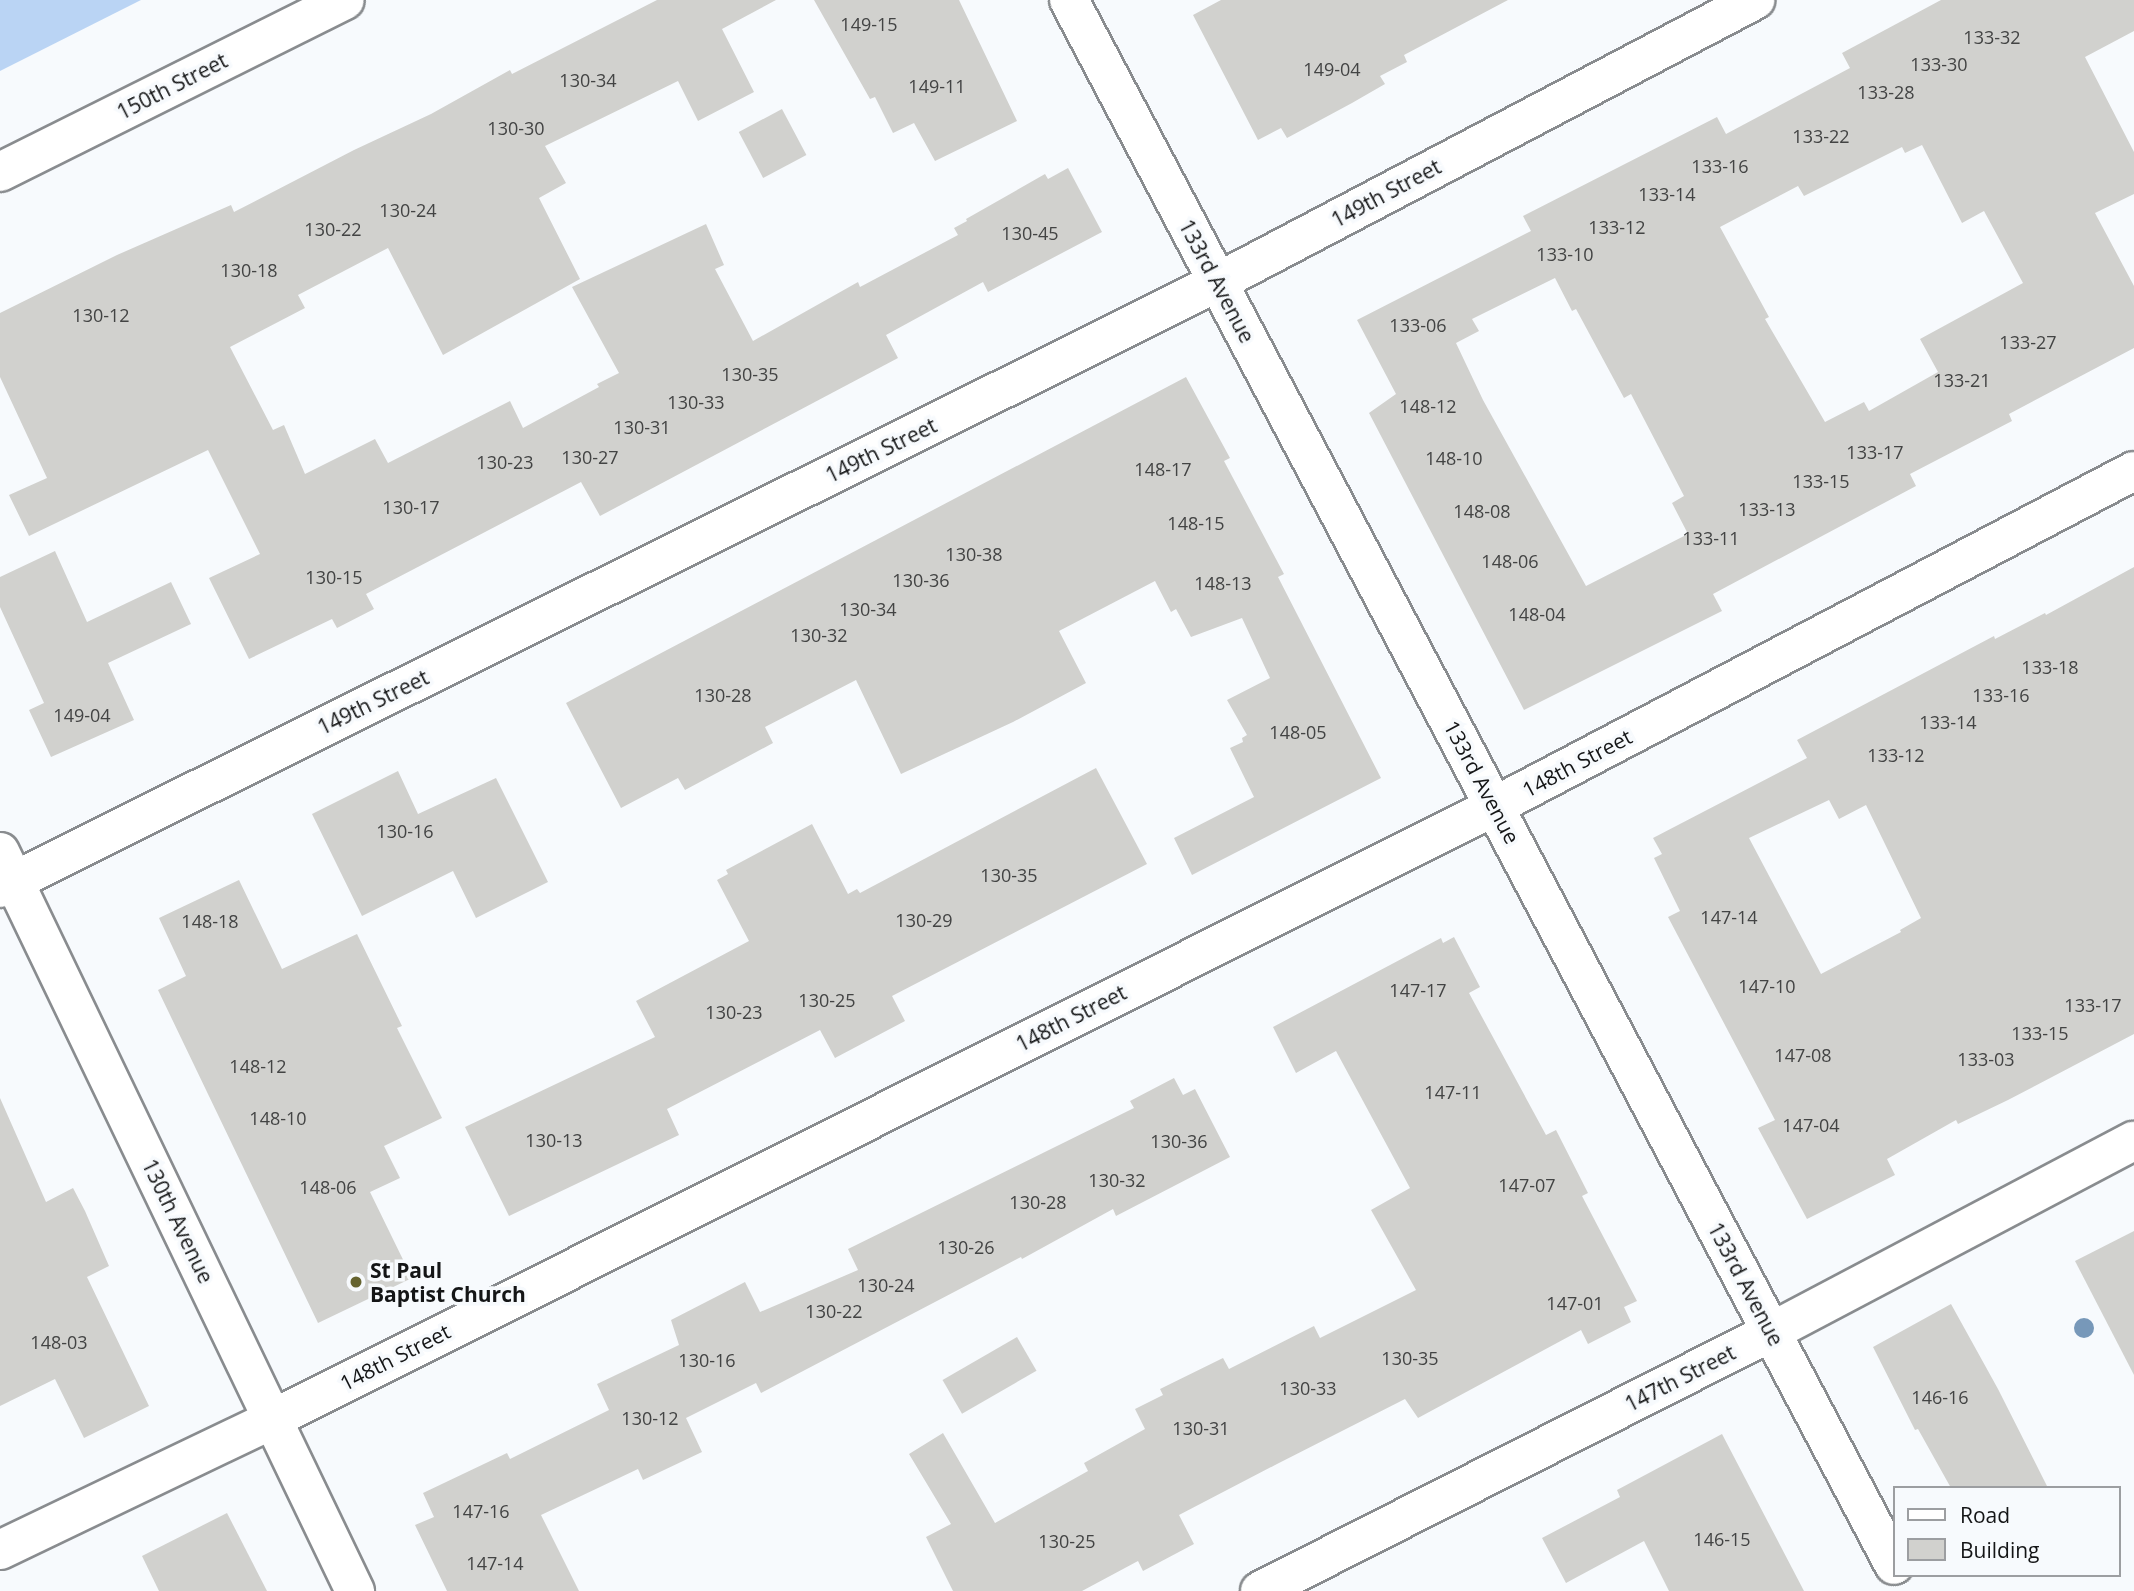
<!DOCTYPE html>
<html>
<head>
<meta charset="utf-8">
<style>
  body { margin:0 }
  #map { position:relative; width:2134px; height:1591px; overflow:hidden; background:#f7fafd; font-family:"Open Sans",sans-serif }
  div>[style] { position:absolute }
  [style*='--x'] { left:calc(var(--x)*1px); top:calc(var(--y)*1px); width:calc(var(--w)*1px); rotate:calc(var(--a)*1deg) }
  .green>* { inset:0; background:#bad4f4 }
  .building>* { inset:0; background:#d1d1ce; transform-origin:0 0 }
  .roads { filter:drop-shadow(2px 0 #898c8f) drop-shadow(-2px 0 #898c8f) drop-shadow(0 2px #898c8f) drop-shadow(0 -2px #898c8f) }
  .minor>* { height:38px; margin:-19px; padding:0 19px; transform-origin:19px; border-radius:19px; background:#fff }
  .secondary>* { height:38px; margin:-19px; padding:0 19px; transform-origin:19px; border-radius:19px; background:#fff }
  .trees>* { width:20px; height:20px; margin:-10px; border-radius:50%; background:#7798b9 }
  .dots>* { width:19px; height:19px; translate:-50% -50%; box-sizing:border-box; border:4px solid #f7fafd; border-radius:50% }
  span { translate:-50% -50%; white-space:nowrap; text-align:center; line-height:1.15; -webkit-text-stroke:7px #f7fafd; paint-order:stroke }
  .number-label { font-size:18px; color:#434444 }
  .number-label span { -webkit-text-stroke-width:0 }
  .street-label { font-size:21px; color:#141516 }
  .poi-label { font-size:21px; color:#141516; font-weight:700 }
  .left { translate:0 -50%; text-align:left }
  .legend { position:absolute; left:1893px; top:1486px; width:228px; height:91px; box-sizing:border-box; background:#f7fafd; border:2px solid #9c9ea1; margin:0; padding:9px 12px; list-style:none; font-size:21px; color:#141516 }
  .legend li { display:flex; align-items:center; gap:14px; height:35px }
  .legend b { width:35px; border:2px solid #9c9ea1 }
</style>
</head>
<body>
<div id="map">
  <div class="green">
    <i style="clip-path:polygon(0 0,141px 0,0 71px)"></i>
  </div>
  <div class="building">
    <i style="clip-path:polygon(657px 0,776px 0,722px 29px,754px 92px,698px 121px,678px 81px,545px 146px,566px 183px,539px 198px,580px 279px,443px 355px,388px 248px,298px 295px,305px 308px,230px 347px,273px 430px,284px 425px,305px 474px,375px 439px,388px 463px,510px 401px,523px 428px,599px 387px,597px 384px,619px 373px,572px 287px,706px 224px,724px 265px,715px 269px,753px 341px,858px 282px,860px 287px,958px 235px,954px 228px,967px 221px,966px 219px,1045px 174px,1048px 179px,1068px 168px,1102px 232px,988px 292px,983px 282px,886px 335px,898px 358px,600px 516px,581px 482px,366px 594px,374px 609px,337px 628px,332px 619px,249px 659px,209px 578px,260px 554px,208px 450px,29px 536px,9px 495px,47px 478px,0 377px,0 313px,117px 255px,231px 205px,234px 212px,354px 150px,431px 114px,510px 70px,512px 74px)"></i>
    <i style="clip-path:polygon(814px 0,959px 0,1017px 121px,935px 161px,914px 123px,893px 133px,875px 97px,870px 99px)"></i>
    <i style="clip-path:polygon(1221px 0,1508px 0,1404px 55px,1407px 62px,1380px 76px,1385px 84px,1352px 103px,1287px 138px,1281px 128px,1258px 140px,1193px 15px)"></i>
    <i style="clip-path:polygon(evenodd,1941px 0,2134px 0,2134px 31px,2085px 57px,2134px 152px,2134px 194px,2095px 213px,2134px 286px,2134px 348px,2009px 414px,2012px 421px,1910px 474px,1916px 486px,1713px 594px,1722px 611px,1524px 710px,1369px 413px,1396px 394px,1357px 320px,1531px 231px,1523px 216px,1717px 117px,1726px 134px,1850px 68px,1842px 53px,1941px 0,1922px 145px,1962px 223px,1984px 211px,2023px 283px,1920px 339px,1938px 372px,1869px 411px,1864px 402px,1825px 422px,1765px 319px,1769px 317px,1720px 227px,1798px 186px,1804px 196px,1902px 147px,1905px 153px,1922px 145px,1941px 0,1555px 278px,1572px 311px,1576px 309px,1624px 398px,1631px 394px,1684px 496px,1672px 503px,1688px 534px,1586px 586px,1483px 400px,1456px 343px,1479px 331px,1472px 319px,1555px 278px)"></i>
    <i style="left:782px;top:109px;width:52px;height:49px;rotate:62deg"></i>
    <i style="clip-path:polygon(1186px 377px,1230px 458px,1224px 461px,1284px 574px,1278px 577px,1381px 778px,1192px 875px,1174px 838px,1254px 797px,1230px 748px,1243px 742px,1242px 738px,1247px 735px,1227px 700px,1270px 678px,1242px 618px,1191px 637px,1176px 609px,1171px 612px,1155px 581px,1059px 631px,1086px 683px,1013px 722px,901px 774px,856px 680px,765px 727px,773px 743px,685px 790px,678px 778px,621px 808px,566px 703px)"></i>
    <i style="clip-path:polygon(55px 551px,87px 622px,171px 582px,191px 624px,108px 663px,134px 720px,51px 757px,29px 710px,44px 703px,0 607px,0 577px)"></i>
    <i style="clip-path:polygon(evenodd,2134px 567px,2134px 1034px,2008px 1100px,1958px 1124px,1956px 1120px,1887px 1159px,1895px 1175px,1807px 1219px,1758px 1128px,1775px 1120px,1668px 917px,1680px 911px,1654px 858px,1662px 854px,1653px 838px,1807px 758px,1797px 740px,1994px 636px,1995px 639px,2045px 613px,2046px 615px,2134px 567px,1829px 800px,1839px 819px,1866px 805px,1921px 918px,1900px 930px,1901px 932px,1821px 974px,1749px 838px,1829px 800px)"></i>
    <i style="clip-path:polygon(1096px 768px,1147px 864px,892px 996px,905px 1021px,835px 1058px,820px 1030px,667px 1109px,679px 1135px,509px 1216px,465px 1127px,655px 1037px,636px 1001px,749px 941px,717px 880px,728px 874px,726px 870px,812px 824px,848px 894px,857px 889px,860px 893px)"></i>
    <i style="clip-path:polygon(398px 771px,418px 814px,496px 778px,548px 882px,476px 918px,453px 871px,362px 916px,312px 814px)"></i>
    <i style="clip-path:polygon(239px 880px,282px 969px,357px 934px,402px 1026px,397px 1028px,442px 1118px,384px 1146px,400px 1178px,370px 1192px,412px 1278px,318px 1323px,158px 990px,186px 976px,159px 918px)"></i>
    <i style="clip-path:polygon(1454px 937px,1480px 987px,1469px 993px,1546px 1135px,1556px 1130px,1588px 1193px,1582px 1196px,1637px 1301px,1624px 1307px,1631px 1322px,1588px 1344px,1581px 1330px,1418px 1418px,1405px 1399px,1277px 1464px,1179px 1515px,1194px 1544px,1143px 1571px,1138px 1561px,1082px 1591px,953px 1591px,926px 1537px,951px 1524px,909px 1454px,943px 1433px,995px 1523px,1088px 1471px,1084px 1463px,1145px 1429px,1135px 1409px,1163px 1395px,1160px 1389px,1223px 1358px,1229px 1369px,1314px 1326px,1320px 1338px,1416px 1290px,1371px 1210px,1410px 1188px,1336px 1051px,1296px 1073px,1273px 1027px,1441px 938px,1443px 943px)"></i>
    <i style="clip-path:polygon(1174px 1078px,1183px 1095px,1195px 1089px,1230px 1157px,1116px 1216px,1113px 1209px,1022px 1259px,1021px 1257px,761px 1393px,756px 1383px,686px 1418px,702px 1452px,643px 1480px,638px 1469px,541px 1515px,579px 1591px,447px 1591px,415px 1525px,434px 1517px,423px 1493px,507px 1453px,510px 1459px,609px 1410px,597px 1384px,679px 1345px,671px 1320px,745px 1282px,760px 1312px,858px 1270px,848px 1249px,1134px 1108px,1130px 1101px)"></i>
    <i style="clip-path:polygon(0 1098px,46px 1202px,73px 1188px,85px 1211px,109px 1266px,87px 1277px,149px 1406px,84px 1438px,55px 1379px,0 1406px)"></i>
    <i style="clip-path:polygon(2134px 1231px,2134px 1375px,2075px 1261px)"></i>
    <i style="clip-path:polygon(1951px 1304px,1998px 1389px,2048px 1488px,1951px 1488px,1918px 1429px,1915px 1430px,1873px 1347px)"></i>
    <i style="left:1017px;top:1337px;width:39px;height:86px;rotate:60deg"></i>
    <i style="clip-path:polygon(1722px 1434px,1804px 1591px,1669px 1591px,1644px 1541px,1566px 1583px,1542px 1538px,1620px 1497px,1617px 1490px)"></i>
    <i style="clip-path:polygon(227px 1513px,267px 1591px,159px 1591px,142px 1556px)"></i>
  </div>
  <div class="roads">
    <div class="minor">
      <i style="--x:1069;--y:0;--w:1769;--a:62.2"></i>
      <i style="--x:0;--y:852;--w:820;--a:64.34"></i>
      <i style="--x:0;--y:888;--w:1360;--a:-26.45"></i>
      <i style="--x:1218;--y:282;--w:607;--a:-27.71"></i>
      <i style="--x:0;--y:1550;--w:303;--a:-25.6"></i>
      <i style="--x:273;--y:1419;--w:1367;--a:-26.64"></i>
      <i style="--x:1495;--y:806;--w:721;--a:-27.67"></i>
      <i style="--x:1260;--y:1591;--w:573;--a:-26.88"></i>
      <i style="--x:1771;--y:1332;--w:410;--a:-27.8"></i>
    </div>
    <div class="secondary">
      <i style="--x:0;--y:172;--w:385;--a:-26.5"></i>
    </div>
  </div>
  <div class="trees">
    <i style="left:2084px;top:1328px"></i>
  </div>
  <div class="dots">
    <i style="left:356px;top:1282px;background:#666430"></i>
  </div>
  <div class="number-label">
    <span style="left:869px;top:24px">149-15</span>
    <span style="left:1992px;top:37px">133-32</span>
    <span style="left:1939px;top:64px">133-30</span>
    <span style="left:1332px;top:69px">149-04</span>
    <span style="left:588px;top:80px">130-34</span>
    <span style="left:937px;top:86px">149-11</span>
    <span style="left:1886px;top:92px">133-28</span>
    <span style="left:516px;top:128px">130-30</span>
    <span style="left:1821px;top:136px">133-22</span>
    <span style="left:1720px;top:166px">133-16</span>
    <span style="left:1667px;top:194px">133-14</span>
    <span style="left:408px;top:210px">130-24</span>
    <span style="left:1617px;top:227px">133-12</span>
    <span style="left:333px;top:229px">130-22</span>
    <span style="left:1030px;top:233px">130-45</span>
    <span style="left:1565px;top:254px">133-10</span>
    <span style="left:249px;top:270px">130-18</span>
    <span style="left:101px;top:315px">130-12</span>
    <span style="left:1418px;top:325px">133-06</span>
    <span style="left:2028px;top:342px">133-27</span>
    <span style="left:750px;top:374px">130-35</span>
    <span style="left:1962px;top:380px">133-21</span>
    <span style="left:696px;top:402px">130-33</span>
    <span style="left:1428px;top:406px">148-12</span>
    <span style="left:642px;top:427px">130-31</span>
    <span style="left:1875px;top:452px">133-17</span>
    <span style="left:590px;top:457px">130-27</span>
    <span style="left:1454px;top:458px">148-10</span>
    <span style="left:505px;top:462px">130-23</span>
    <span style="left:1163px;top:469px">148-17</span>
    <span style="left:1821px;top:481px">133-15</span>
    <span style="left:411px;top:507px">130-17</span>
    <span style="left:1767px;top:509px">133-13</span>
    <span style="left:1482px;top:511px">148-08</span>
    <span style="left:1196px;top:523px">148-15</span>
    <span style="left:1711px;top:538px">133-11</span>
    <span style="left:974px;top:554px">130-38</span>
    <span style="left:1510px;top:561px">148-06</span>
    <span style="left:334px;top:577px">130-15</span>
    <span style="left:921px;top:580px">130-36</span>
    <span style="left:1223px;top:583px">148-13</span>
    <span style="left:868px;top:609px">130-34</span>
    <span style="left:1537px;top:614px">148-04</span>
    <span style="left:819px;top:635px">130-32</span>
    <span style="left:2050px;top:667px">133-18</span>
    <span style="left:723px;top:695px">130-28</span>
    <span style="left:2001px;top:695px">133-16</span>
    <span style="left:82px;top:715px">149-04</span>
    <span style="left:1948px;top:722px">133-14</span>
    <span style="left:1298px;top:732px">148-05</span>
    <span style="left:1896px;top:755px">133-12</span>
    <span style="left:405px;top:831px">130-16</span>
    <span style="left:1009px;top:875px">130-35</span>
    <span style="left:1729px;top:917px">147-14</span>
    <span style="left:924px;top:920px">130-29</span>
    <span style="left:210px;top:921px">148-18</span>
    <span style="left:1767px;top:986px">147-10</span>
    <span style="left:1418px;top:990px">147-17</span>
    <span style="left:827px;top:1000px">130-25</span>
    <span style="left:2093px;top:1005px">133-17</span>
    <span style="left:734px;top:1012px">130-23</span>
    <span style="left:2040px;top:1033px">133-15</span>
    <span style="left:1803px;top:1055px">147-08</span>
    <span style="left:1986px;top:1059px">133-03</span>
    <span style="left:258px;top:1066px">148-12</span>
    <span style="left:1453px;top:1092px">147-11</span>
    <span style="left:278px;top:1118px">148-10</span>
    <span style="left:1811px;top:1125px">147-04</span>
    <span style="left:554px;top:1140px">130-13</span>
    <span style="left:1179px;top:1141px">130-36</span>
    <span style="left:1117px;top:1180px">130-32</span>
    <span style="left:1527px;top:1185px">147-07</span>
    <span style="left:328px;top:1187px">148-06</span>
    <span style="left:1038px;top:1202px">130-28</span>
    <span style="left:966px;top:1247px">130-26</span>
    <span style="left:886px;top:1285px">130-24</span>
    <span style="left:1575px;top:1303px">147-01</span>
    <span style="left:834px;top:1311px">130-22</span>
    <span style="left:59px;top:1342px">148-03</span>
    <span style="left:1410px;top:1358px">130-35</span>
    <span style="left:707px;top:1360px">130-16</span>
    <span style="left:1308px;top:1388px">130-33</span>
    <span style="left:1940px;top:1397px">146-16</span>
    <span style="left:650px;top:1418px">130-12</span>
    <span style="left:1201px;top:1428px">130-31</span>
    <span style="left:481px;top:1511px">147-16</span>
    <span style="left:1722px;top:1539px">146-15</span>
    <span style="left:1067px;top:1541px">130-25</span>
    <span style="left:495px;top:1563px">147-14</span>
  </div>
  <div class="street-label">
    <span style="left:172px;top:86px;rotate:-27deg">150th Street</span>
    <span style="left:1386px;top:193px;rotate:-28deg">149th Street</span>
    <span style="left:1217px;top:281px;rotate:62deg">133rd Avenue</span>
    <span style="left:881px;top:450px;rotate:-26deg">149th Street</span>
    <span style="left:373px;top:702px;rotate:-26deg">149th Street</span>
    <span style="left:1577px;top:763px;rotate:-28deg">148th Street</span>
    <span style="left:1482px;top:782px;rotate:62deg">133rd Avenue</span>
    <span style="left:1071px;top:1018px;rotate:-27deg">148th Street</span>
    <span style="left:178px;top:1221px;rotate:64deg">130th Avenue</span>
    <span style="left:1746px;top:1284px;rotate:62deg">133rd Avenue</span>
    <span style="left:395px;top:1357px;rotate:-27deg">148th Street</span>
    <span style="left:1680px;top:1378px;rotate:-27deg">147th Street</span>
  </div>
  <div class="poi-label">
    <span class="left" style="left:370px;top:1282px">St Paul<br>Baptist Church</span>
  </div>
  <ul class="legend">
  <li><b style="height:9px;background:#fff"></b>Road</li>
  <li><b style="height:19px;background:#d1d1ce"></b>Building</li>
  </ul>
</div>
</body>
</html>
